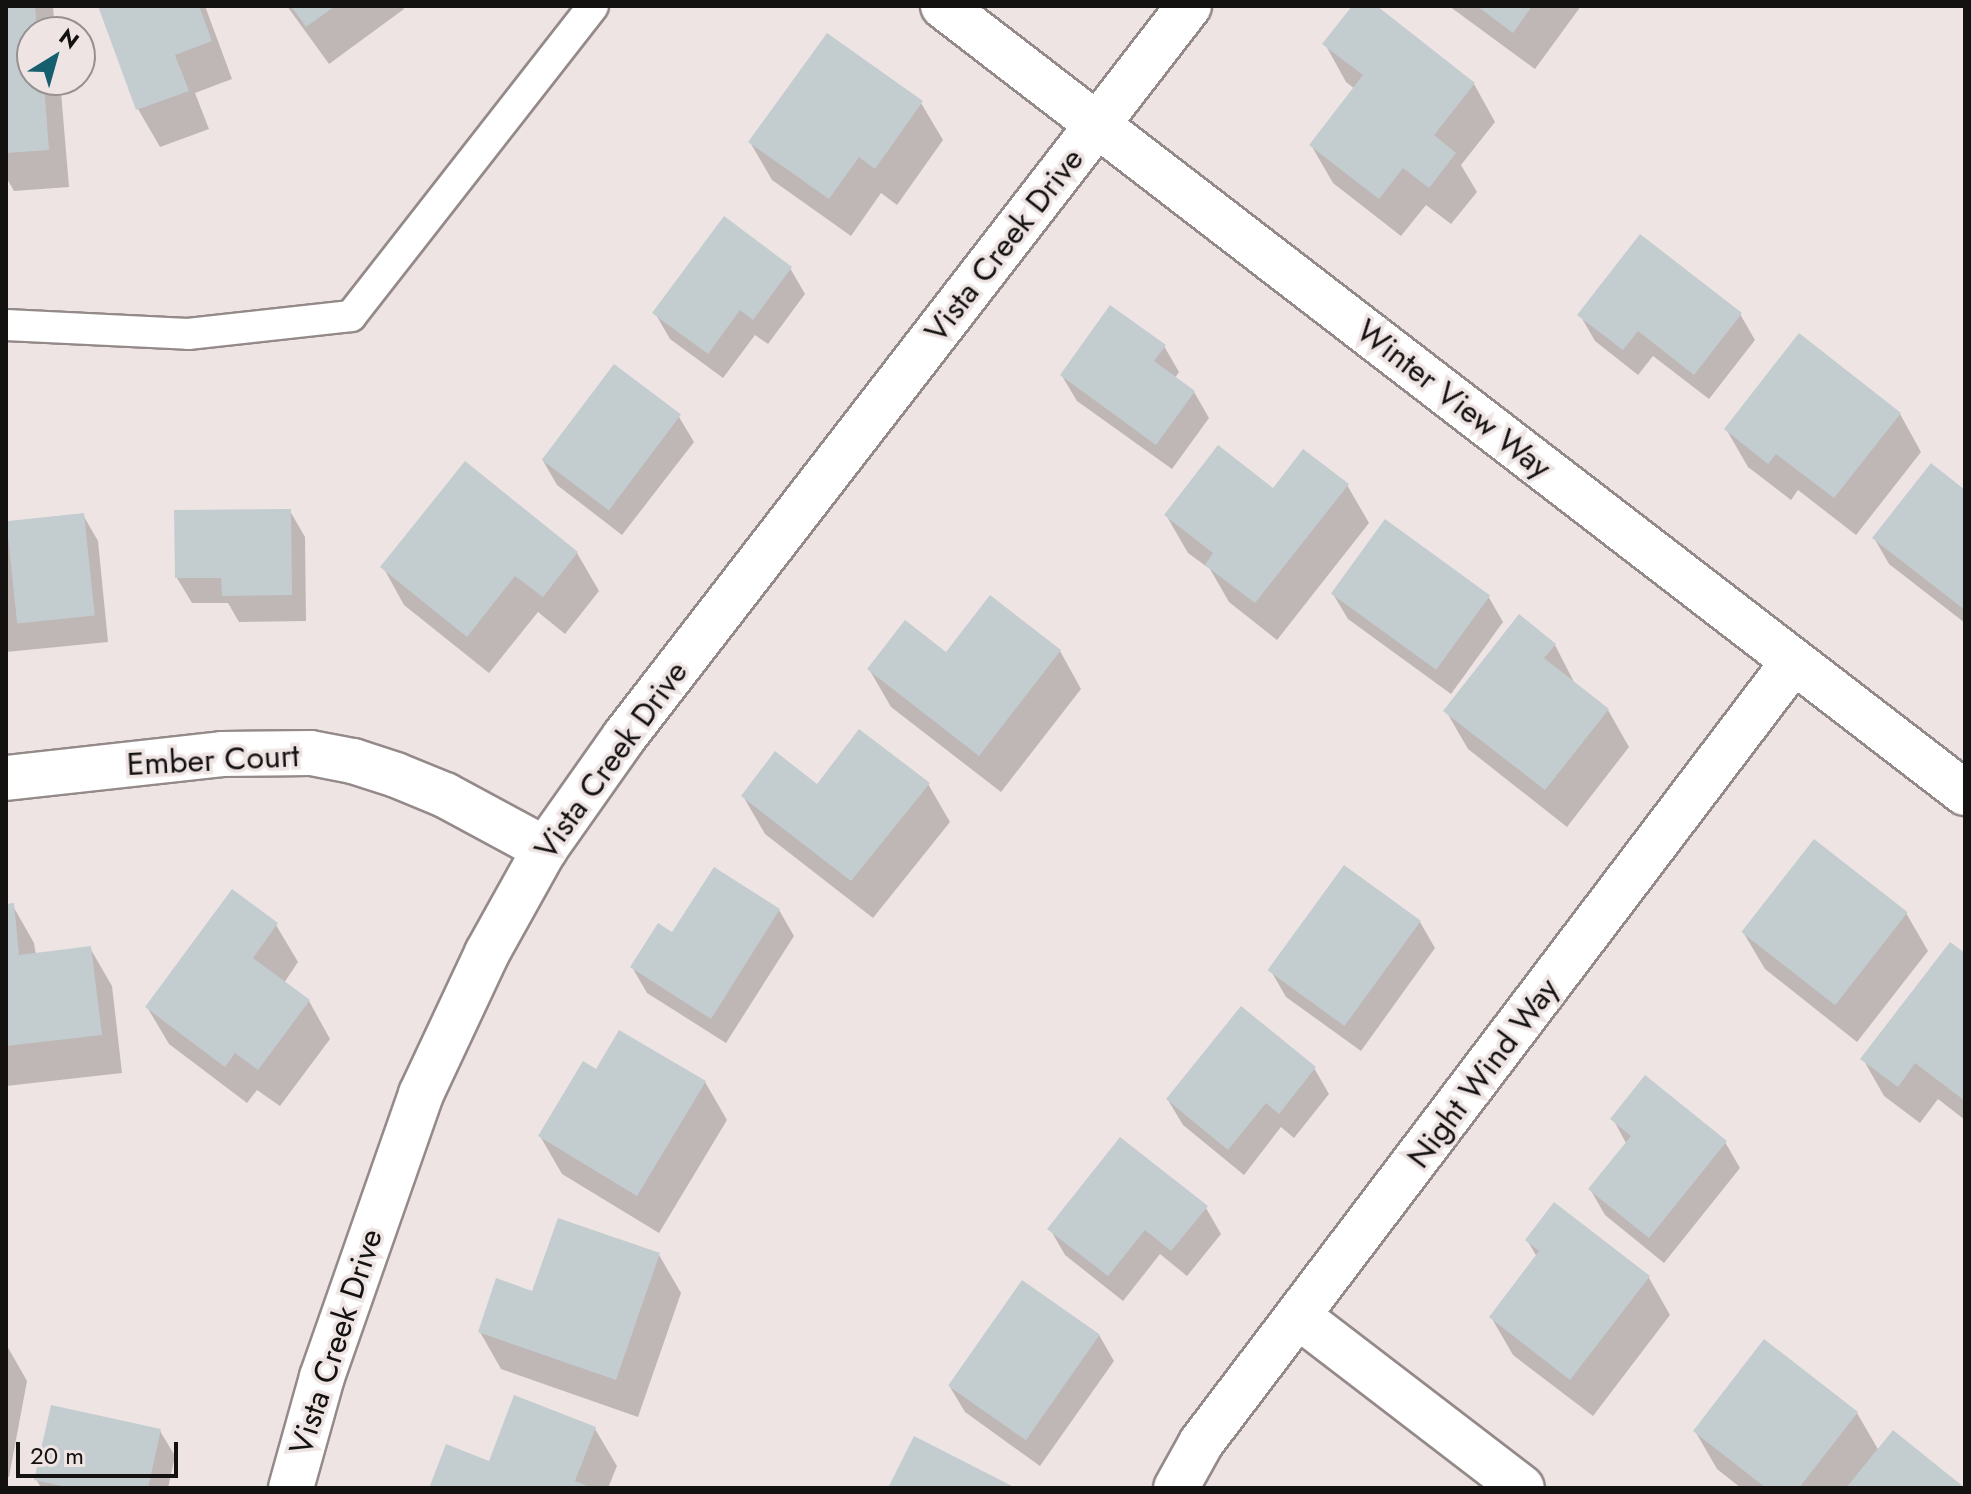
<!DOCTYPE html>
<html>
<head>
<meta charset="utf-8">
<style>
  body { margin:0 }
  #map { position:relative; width:1971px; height:1494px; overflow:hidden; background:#efe4e4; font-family:Jost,sans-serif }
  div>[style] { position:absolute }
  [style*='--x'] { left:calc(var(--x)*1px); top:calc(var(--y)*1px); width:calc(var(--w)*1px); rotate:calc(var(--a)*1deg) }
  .shadow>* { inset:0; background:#0003 }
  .building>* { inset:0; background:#c3cdd0; transform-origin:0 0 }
  .roads { filter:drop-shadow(2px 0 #948a89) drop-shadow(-2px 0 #948a89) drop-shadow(0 2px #948a89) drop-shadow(0 -2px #948a89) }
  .lane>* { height:30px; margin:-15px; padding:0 15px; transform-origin:15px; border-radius:15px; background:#fff }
  .street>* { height:44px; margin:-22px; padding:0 22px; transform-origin:22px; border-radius:22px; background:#fff }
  span { translate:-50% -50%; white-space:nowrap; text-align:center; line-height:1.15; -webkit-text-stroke:7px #efe4e4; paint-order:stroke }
  .street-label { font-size:32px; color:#141111 }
  .frame { position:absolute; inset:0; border:8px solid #141111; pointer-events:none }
  .north { position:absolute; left:16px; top:16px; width:80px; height:80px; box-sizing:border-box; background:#efe4e4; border:2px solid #979090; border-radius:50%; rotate:37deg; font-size:22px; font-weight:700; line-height:32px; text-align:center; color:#141111 }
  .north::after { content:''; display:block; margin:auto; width:28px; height:36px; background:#165f6e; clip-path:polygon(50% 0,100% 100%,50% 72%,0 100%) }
  .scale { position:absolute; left:16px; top:1442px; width:162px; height:36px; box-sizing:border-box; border:4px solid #141111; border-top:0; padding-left:10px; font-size:24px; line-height:28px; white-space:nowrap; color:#141111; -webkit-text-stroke:6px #efe4e4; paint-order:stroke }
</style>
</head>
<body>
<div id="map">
  <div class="shadow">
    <i style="clip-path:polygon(6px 6px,53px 6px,55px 32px,32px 32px,32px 80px,60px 80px,69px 187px,14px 191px,6px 177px)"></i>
    <i style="clip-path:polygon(100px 6px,205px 6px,232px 79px,195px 93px,209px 129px,160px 147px,138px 109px)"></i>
    <i style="clip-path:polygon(287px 6px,402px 6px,404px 9px,329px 64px)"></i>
    <i style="clip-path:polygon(1354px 6px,1374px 6px,1474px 84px,1495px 122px,1461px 165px,1477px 192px,1451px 224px,1426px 205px,1401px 236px,1333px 183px,1311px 145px,1355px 89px,1346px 82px,1325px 44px)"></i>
    <i style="clip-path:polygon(1449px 6px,1581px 6px,1535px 69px)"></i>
    <i style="clip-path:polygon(921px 103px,943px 140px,897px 205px,881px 193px,851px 236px,772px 180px,750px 142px)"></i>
    <i style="clip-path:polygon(790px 268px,805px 294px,768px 344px,755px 335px,723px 378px,670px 339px,655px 313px)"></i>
    <i style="clip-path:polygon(1740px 314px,1755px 340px,1709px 399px,1653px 356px,1638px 375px,1595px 341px,1580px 315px)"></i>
    <i style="clip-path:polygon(1164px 346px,1179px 372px,1175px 378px,1194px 392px,1209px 418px,1172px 469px,1077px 401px,1062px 376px)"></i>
    <i style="clip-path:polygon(1900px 414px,1921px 452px,1856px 535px,1798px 490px,1791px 500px,1748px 467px,1726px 429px)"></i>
    <i style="clip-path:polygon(679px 417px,694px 442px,622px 535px,557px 485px,542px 459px)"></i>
    <i style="clip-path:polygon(1347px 485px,1369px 523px,1277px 640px,1229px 602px,1210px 569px,1188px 553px,1166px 515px,1273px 491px)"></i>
    <i style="clip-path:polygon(1965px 493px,1965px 623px,1889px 564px,1874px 538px)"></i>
    <i style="clip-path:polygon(290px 511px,305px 537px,306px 621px,239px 622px,228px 603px,192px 603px,177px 578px)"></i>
    <i style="clip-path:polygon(83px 515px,98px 541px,108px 642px,6px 652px,6px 523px)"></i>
    <i style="clip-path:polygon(577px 553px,599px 591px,565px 634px,538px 612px,489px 673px,404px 605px,383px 567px)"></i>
    <i style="clip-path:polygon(1333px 594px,1488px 596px,1503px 622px,1451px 694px,1348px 619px)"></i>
    <i style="clip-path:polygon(1555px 645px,1575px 684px,1608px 710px,1629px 747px,1567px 827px,1468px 749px,1446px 711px)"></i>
    <i style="clip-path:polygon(1060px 651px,1081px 689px,1001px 792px,891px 707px,869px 669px,946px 655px)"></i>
    <i style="clip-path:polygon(928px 784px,950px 822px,873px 918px,765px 834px,743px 796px)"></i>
    <i style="clip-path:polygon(1345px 868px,1420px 922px,1435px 948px,1361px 1051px,1286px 997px,1271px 971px)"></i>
    <i style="clip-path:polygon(6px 906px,13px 906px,34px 943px,36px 955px,90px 948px,112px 986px,122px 1073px,6px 1086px)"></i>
    <i style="clip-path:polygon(779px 910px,794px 936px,726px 1043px,647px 993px,632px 967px,673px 935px)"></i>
    <i style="clip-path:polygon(1906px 913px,1928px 951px,1857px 1042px,1765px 969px,1743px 932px)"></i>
    <i style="clip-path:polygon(276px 925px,298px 962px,284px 983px,309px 1001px,330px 1039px,280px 1106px,257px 1090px,247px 1103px,169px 1044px,147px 1007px)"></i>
    <i style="clip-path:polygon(1965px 956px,1965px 1120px,1938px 1099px,1920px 1123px,1884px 1096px,1863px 1059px)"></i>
    <i style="clip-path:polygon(1314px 1068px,1329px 1094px,1294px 1138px,1281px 1127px,1244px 1175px,1183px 1125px,1168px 1100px)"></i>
    <i style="clip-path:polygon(705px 1082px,727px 1120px,659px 1233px,562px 1174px,540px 1136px)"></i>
    <i style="clip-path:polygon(1613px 1119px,1725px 1142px,1740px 1168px,1664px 1263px,1605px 1215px,1590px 1189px,1626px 1143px)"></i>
    <i style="clip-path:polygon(1206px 1208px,1221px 1234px,1187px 1276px,1160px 1254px,1123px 1301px,1065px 1255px,1050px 1229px)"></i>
    <i style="clip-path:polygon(1527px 1240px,1649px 1278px,1670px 1315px,1593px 1416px,1513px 1355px,1491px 1317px,1537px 1257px)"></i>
    <i style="clip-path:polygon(659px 1255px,681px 1293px,638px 1417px,501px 1369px,480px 1332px,533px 1293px)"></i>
    <i style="clip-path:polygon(1099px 1335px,1114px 1361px,1040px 1466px,965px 1412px,950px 1387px)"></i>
    <i style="clip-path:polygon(6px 1344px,27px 1381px,9px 1477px,6px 1476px)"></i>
    <i style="clip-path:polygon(1857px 1413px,1879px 1451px,1962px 1488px,1741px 1488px,1717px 1469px,1695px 1431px)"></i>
    <i style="clip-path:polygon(595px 1429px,617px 1466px,608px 1488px,431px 1488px,490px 1463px)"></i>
    <i style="clip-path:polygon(160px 1431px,175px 1456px,168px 1488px,41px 1488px,36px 1479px)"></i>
  </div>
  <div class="building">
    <i style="clip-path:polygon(6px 6px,35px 6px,37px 32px,32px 32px,32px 80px,41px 80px,44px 85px,49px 150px,6px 153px)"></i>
    <i style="clip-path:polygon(98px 6px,199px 6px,212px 41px,175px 55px,189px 91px,136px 110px)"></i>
    <i style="clip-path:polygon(291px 6px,335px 6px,306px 27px)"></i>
    <i style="clip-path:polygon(1352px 6px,1377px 6px,1475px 83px,1434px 135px,1456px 153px,1429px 188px,1403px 168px,1379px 199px,1309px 145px,1363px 75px,1322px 44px)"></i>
    <i style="clip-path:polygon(1477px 6px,1532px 6px,1513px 33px)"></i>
    <i style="clip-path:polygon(827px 33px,923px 101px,875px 169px,859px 157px,829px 199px,748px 142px)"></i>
    <i style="clip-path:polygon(724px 216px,792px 267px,753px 320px,740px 310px,708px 354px,652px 313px)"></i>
    <i style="clip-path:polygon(1640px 234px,1742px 313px,1694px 375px,1638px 331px,1623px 350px,1577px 315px)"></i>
    <i style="clip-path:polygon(1110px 305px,1166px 345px,1154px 361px,1195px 391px,1156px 445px,1060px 375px)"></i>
    <i style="clip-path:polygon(1799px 333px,1901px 413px,1834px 498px,1776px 454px,1768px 464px,1724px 429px)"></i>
    <i style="left:614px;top:364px;width:84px;height:120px;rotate:37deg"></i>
    <i style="clip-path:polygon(1218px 445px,1273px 488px,1303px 449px,1349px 484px,1255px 603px,1205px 565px,1213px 553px,1164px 515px)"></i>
    <i style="clip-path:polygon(465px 461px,578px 552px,543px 597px,515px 576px,467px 637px,380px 567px)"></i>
    <i style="clip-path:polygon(1931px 463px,1965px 490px,1965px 610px,1872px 538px)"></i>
    <i style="clip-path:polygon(291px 509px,292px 595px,222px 596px,221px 578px,175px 578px,174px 510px)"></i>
    <i style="left:84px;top:513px;width:103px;height:78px;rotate:84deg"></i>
    <i style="left:1385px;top:519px;width:130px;height:92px;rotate:36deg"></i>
    <i style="clip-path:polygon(990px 595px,1061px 650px,979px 756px,867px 669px,905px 620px,946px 652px)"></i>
    <i style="clip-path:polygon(1519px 614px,1556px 644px,1544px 658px,1609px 709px,1545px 790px,1443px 711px)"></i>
    <i style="clip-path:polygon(859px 729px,930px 783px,851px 881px,741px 796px,775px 751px,817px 784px)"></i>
    <i style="left:1814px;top:839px;width:119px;height:118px;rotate:38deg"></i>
    <i style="left:1344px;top:865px;width:95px;height:130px;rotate:36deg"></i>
    <i style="clip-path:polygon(714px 867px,780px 909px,711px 1019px,630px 967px,658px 923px,672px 932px)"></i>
    <i style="clip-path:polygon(232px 889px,278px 923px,253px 958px,310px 1000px,258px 1070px,235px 1053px,225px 1067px,145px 1007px)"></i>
    <i style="clip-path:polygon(14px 903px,19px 955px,91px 946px,102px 1035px,6px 1046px,6px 904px)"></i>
    <i style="clip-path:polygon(1950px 942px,1965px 953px,1965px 1101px,1915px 1063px,1898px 1087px,1860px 1059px)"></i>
    <i style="clip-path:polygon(1241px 1006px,1316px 1067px,1279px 1114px,1266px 1103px,1228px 1150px,1166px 1099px)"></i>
    <i style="clip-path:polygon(619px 1030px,706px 1081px,637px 1196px,538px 1136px,583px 1061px,596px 1069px)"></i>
    <i style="clip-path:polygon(1645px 1075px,1727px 1141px,1649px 1238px,1588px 1189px,1631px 1136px,1610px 1119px)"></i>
    <i style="clip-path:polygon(1120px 1137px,1208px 1206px,1171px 1251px,1145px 1230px,1108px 1276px,1047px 1229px)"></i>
    <i style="clip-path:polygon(1554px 1202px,1650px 1276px,1570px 1380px,1489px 1317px,1539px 1251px,1525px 1240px)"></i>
    <i style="clip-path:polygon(558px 1218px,660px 1253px,616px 1380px,478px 1332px,496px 1278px,532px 1291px)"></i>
    <i style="left:1022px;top:1280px;width:95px;height:129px;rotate:35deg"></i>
    <i style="clip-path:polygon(1764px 1339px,1858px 1412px,1799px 1488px,1766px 1488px,1693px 1431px)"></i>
    <i style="clip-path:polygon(514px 1395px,596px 1427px,575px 1481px,592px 1488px,429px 1488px,446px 1444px,489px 1461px)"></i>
    <i style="clip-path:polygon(51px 1405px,161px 1429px,148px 1488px,72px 1488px,34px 1480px)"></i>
    <i style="clip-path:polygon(1893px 1430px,1965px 1488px,1846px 1488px)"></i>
    <i style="clip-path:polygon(914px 1436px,1016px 1488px,888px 1488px)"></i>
  </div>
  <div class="roads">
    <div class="lane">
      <i style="--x:6;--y:325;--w:182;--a:2.8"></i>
      <i style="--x:188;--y:334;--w:164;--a:-6.3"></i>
      <i style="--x:351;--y:316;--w:393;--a:-52"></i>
    </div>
    <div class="street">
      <i style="--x:943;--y:6;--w:1290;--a:37.6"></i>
      <i style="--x:6;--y:778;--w:217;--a:-6.3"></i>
      <i style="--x:222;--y:754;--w:89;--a:-0.6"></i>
      <i style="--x:311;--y:753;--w:43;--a:10.8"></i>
      <i style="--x:353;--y:761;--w:45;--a:18"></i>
      <i style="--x:396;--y:775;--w:53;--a:22.2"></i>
      <i style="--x:445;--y:795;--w:114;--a:28.4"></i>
      <i style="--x:1298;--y:1316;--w:282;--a:37.5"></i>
      <i style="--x:291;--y:1488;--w:115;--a:-74.4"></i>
      <i style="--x:322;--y:1377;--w:300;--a:-70.7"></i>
      <i style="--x:421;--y:1094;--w:156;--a:-64.9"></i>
      <i style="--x:487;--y:953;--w:119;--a:-60.9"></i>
      <i style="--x:545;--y:849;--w:137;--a:-54.8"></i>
      <i style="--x:624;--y:737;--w:924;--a:-52.3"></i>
      <i style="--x:1176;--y:1488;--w:51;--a:-60.9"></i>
      <i style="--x:1201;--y:1443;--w:981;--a:-52.83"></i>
    </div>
  </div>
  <div class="street-label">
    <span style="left:1004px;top:245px;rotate:-52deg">Vista Creek Drive</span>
    <span style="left:1454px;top:399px;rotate:38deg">Winter View Way</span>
    <span style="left:213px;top:760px;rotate:-3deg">Ember Court</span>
    <span style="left:611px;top:760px;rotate:-54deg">Vista Creek Drive</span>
    <span style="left:1483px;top:1073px;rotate:-53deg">Night Wind Way</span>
    <span style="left:336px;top:1342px;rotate:-72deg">Vista Creek Drive</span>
  </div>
  <div class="frame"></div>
  <div class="north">N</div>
  <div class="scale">20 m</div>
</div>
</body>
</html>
